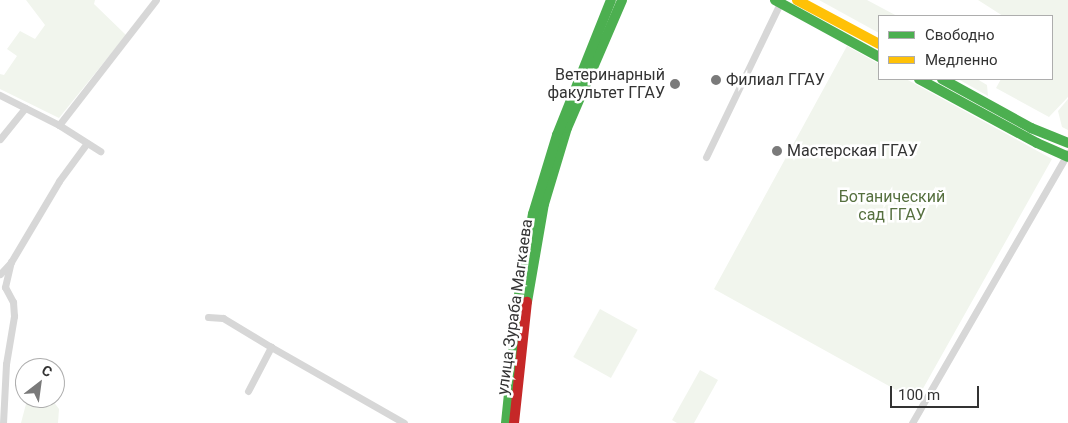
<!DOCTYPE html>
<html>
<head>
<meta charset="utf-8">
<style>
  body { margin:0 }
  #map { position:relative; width:1068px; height:423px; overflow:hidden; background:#fff; font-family:Roboto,sans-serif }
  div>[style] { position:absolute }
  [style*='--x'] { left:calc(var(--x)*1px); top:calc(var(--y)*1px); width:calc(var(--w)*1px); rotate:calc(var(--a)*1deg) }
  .green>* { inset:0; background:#f1f5ed; transform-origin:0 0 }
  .street>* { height:7px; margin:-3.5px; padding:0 3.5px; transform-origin:3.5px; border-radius:3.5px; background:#d7d7d7 }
  .fast>* { height:10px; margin:-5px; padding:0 5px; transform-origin:5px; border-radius:5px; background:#4caf50 }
  .slow>* { height:10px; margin:-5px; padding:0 5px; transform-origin:5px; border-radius:5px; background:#ffc107 }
  .jam>* { height:10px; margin:-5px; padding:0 5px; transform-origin:5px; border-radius:5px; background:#c62828 }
  .dots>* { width:14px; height:14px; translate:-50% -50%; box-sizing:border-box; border:2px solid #fff; border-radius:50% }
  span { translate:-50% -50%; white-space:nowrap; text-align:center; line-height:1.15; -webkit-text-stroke:5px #fff; paint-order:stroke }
  .poi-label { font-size:16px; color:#333 }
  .right { translate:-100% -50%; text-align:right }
  .left { translate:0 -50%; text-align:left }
  .park-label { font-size:16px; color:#56703f }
  .street-label { font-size:16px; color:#333 }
  .legend { position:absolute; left:878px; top:15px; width:175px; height:65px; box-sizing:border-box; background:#fff; border:1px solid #adadad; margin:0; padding:6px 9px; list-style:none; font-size:15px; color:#333 }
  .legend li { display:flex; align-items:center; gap:10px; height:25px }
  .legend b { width:25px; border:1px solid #adadad }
  .north { position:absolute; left:15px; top:358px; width:50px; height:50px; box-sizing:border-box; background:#fff; border:1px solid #adadad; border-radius:50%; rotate:30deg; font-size:14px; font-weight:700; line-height:20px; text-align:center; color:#333 }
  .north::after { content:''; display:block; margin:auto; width:18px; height:22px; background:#7a7a7a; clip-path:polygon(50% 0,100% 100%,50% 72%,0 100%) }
  .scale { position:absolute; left:890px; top:386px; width:89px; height:22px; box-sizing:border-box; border:2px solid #333; border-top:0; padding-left:6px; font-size:15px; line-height:18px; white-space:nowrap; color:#333; -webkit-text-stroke:4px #fff; paint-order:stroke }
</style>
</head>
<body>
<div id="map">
  <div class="green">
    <i style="clip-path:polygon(26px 0,95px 0,94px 4px,126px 35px,59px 118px,0 89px,0 74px,4px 75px,17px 56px,7px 49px,20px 31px,35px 39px,45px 25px)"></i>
    <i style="clip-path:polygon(819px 0,867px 0,897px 16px,879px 16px,879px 33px)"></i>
    <i style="clip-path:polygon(978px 0,1068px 0,1068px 97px,1049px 117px,996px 88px,1001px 79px,1052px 79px,1052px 16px,1003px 16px)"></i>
    <i style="clip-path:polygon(847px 46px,879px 64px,879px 79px,906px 79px,1052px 159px,916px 401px,714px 289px)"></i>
    <i style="clip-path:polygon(958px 79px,977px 79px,987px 85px,988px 96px)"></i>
    <i style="clip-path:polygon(1068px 99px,1068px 130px,1062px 127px,1058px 111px)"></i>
    <i style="left:600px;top:309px;width:43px;height:55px;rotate:29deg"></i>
    <i style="clip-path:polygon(700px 370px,718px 380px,694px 423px,677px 423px,672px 420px)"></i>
    <i style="clip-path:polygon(34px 398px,48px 398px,53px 401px,59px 409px,58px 423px,21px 423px,26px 404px)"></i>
  </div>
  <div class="street">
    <i style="--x:0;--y:95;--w:66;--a:27"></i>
    <i style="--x:59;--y:125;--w:49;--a:32.4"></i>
    <i style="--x:59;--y:125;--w:158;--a:-52.2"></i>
    <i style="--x:0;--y:139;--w:40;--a:-51"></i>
    <i style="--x:706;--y:157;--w:171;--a:-64.3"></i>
    <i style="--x:0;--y:274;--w:16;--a:-47"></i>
    <i style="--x:11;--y:262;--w:94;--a:-59.3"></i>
    <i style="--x:59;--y:181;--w:47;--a:-53.6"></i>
    <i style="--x:208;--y:317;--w:15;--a:4"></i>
    <i style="--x:223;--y:318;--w:56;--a:31.1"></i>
    <i style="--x:248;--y:391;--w:50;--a:-62.4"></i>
    <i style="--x:271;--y:347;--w:153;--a:29.7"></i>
    <i style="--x:3;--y:423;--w:59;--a:-87.1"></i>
    <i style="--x:6;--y:364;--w:49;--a:-80.5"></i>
    <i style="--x:14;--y:316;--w:14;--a:-94"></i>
    <i style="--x:13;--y:302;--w:17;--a:-118"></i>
    <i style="--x:5;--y:287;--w:26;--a:-77"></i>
    <i style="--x:912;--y:423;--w:312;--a:-60"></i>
  </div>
  <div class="fast">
    <i style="--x:775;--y:0;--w:119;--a:28.7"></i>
    <i style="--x:919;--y:79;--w:134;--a:28.5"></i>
    <i style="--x:1037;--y:143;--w:34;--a:24"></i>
    <i style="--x:942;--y:79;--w:102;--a:28.8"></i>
    <i style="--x:1031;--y:128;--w:40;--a:22"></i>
    <i style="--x:527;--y:302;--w:99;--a:-80.2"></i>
    <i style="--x:544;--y:204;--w:79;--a:-73.2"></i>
    <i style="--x:567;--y:128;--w:139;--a:-66.7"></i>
    <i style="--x:506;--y:423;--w:138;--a:-84.2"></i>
    <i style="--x:520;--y:286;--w:73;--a:-79.8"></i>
    <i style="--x:533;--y:214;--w:83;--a:-73.1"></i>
    <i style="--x:557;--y:135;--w:145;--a:-68.2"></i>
  </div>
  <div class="slow">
    <i style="--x:797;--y:0;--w:93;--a:28.2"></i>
  </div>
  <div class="jam">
    <i style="--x:514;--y:423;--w:122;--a:-83.9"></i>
  </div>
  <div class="dots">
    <i style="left:716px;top:80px;background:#7a7a7a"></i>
    <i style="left:675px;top:84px;background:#7a7a7a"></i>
    <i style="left:777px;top:151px;background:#7a7a7a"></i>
  </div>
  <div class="poi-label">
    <span class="right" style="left:665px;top:84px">Ветеринарный<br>факультет ГГАУ</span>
    <span class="left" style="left:726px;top:80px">Филиал ГГАУ</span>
    <span class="left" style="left:787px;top:151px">Мастерская ГГАУ</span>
  </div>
  <div class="park-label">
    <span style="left:892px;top:206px">Ботанический<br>сад ГГАУ</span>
  </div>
  <div class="street-label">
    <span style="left:515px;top:307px;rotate:-82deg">улица Зураба Магкаева</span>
  </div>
  <ul class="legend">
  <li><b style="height:6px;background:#4caf50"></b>Свободно</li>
  <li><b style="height:6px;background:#ffc107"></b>Медленно</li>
  </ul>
  <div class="north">С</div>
  <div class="scale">100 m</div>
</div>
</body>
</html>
